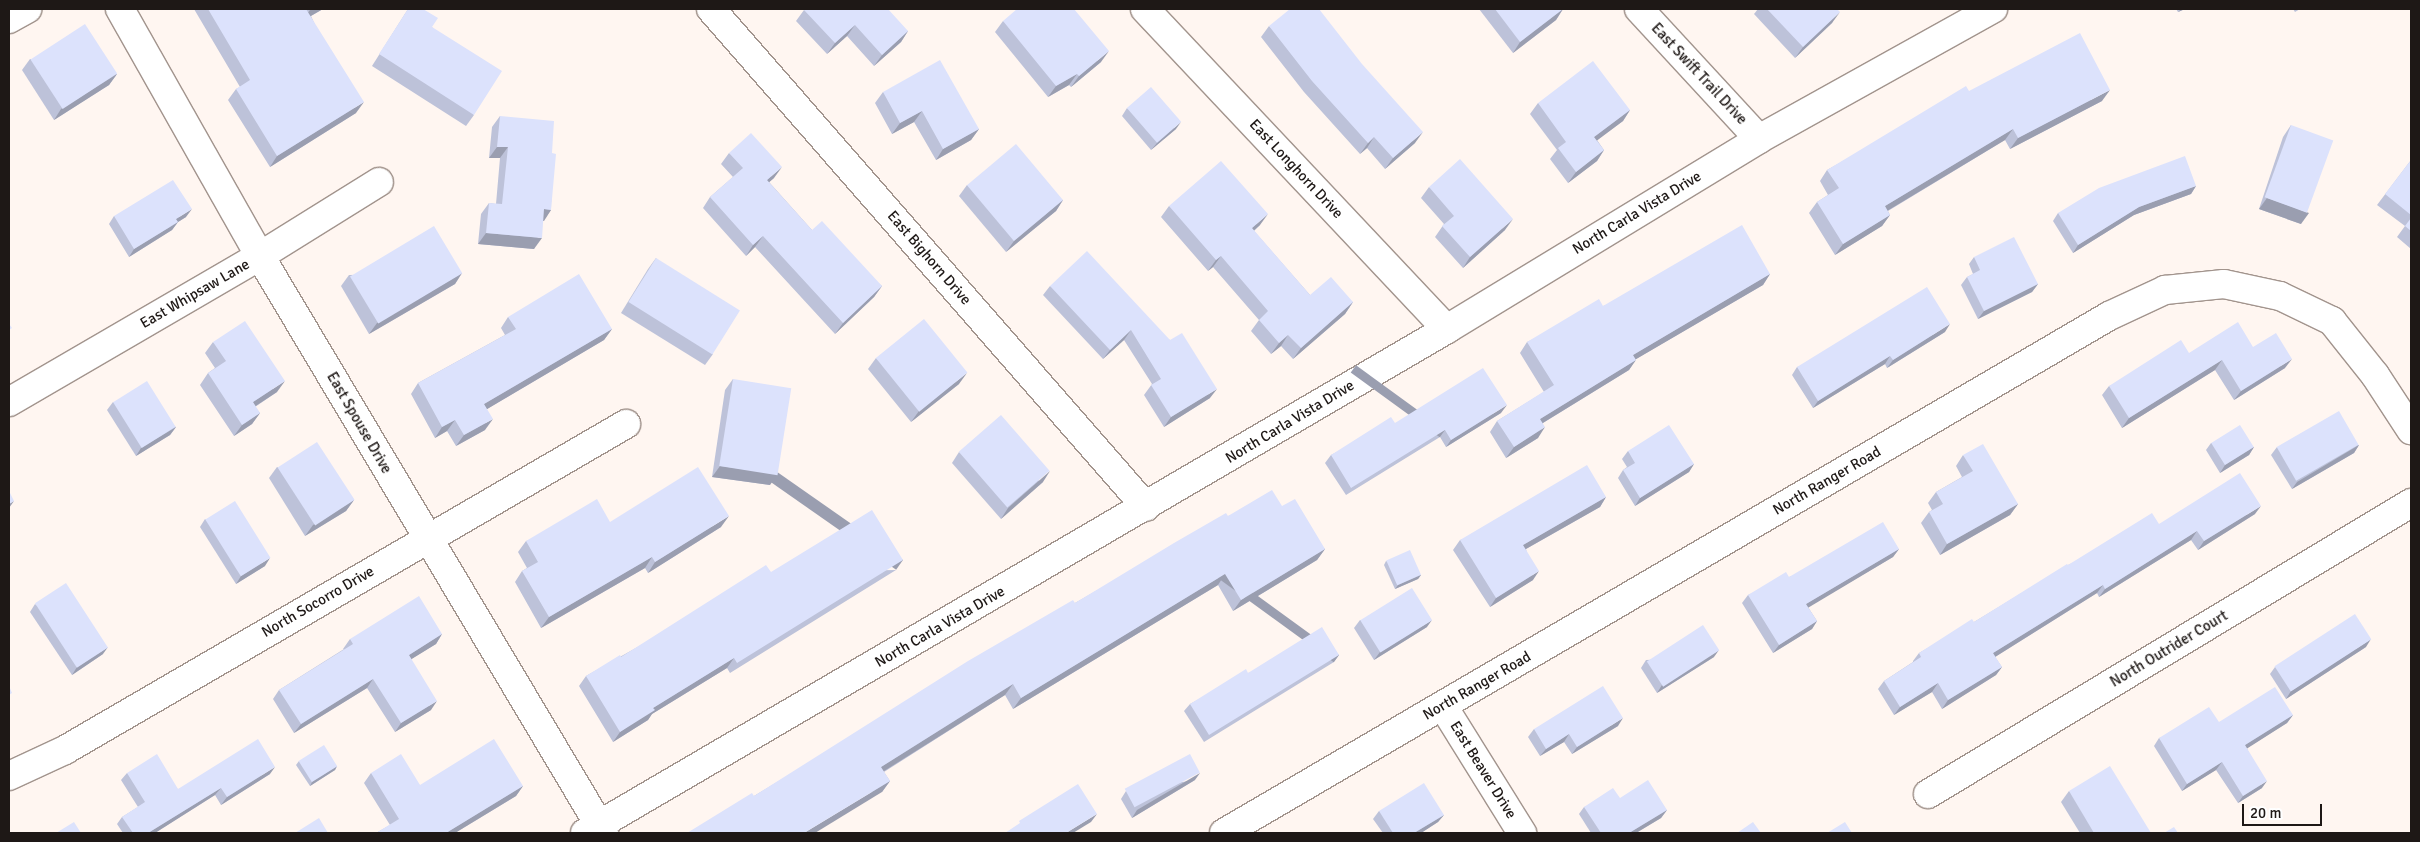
<!DOCTYPE html>
<html>
<head>
<meta charset="utf-8">
<style>
  body { margin:0 }
  #map { position:relative; width:2420px; height:842px; overflow:hidden; background:#fff6f1; font-family:Signika,sans-serif }
  div>[style] { position:absolute }
  [style*='--x'] { left:calc(var(--x)*1px); top:calc(var(--y)*1px); width:calc(var(--w)*1px); rotate:calc(var(--a)*1deg) }
  .roads { filter:drop-shadow(1px 0 #a2948d) drop-shadow(-1px 0 #a2948d) drop-shadow(0 1px #a2948d) drop-shadow(0 -1px #a2948d) }
  .minor>* { height:28px; margin:-14px; padding:0 14px; transform-origin:14px; border-radius:14px; background:#fff }
  .wall>* { inset:0; background:#bdc2d9 }
  .shaded-wall>* { inset:0; background:#9a9eb0; transform-origin:0 0 }
  .building>* { inset:0; background:#dce2fc; transform-origin:0 0 }
  span { translate:-50% -50%; white-space:nowrap; text-align:center; line-height:1.15; -webkit-text-stroke:4px #fff; paint-order:stroke }
  .street-label { font-size:15px; color:#1e1816 }
  .frame { position:absolute; inset:0; border:10px solid #1e1816; pointer-events:none }
  .scale { position:absolute; left:2242px; top:804px; width:80px; height:22px; box-sizing:border-box; border:2px solid #1e1816; border-top:0; padding-left:6px; font-size:15px; line-height:18px; white-space:nowrap; color:#1e1816; -webkit-text-stroke:4px #fff; paint-order:stroke }
</style>
</head>
<body>
<div id="map">
  <div class="roads">
    <div class="minor">
      <i style="--x:120;--y:9;--w:284;--a:60.5"></i>
      <i style="--x:260;--y:256;--w:672;--a:59.2"></i>
      <i style="--x:711;--y:9;--w:661;--a:48.86"></i>
      <i style="--x:1145;--y:9;--w:440;--a:46.7"></i>
      <i style="--x:1639;--y:9;--w:177;--a:47.3"></i>
      <i style="--x:9;--y:19;--w:21;--a:-29"></i>
      <i style="--x:9;--y:402;--w:290;--a:-30.2"></i>
      <i style="--x:260;--y:256;--w:140;--a:-31.9"></i>
      <i style="--x:1443;--y:706;--w:150;--a:58.1"></i>
      <i style="--x:9;--y:776;--w:62;--a:-24.9"></i>
      <i style="--x:65;--y:750;--w:649;--a:-30.16"></i>
      <i style="--x:1928;--y:794;--w:564;--a:-31.07"></i>
      <i style="--x:585;--y:833;--w:999;--a:-30.31"></i>
      <i style="--x:1447;--y:329;--w:365;--a:-31.3"></i>
      <i style="--x:1759;--y:139;--w:268;--a:-29.1"></i>
      <i style="--x:1224;--y:833;--w:1025;--a:-30.29"></i>
      <i style="--x:2109;--y:316;--w:62;--a:-24.9"></i>
      <i style="--x:2165;--y:290;--w:59;--a:-5.8"></i>
      <i style="--x:2224;--y:284;--w:57;--a:12.1"></i>
      <i style="--x:2280;--y:296;--w:58;--a:25.7"></i>
      <i style="--x:2332;--y:321;--w:69;--a:51.5"></i>
      <i style="--x:2375;--y:375;--w:66;--a:56.8"></i>
    </div>
  </div>
  <div class="wall">
    <i style="clip-path:polygon(194px 9px,323px 9px,311px 16px,356px 113px,270px 167px,228px 100px,236px 89px,240px 87px)"></i>
    <i style="clip-path:polygon(408px 9px,423px 9px,432px 27px,474px 115px,466px 126px,372px 66px)"></i>
    <i style="clip-path:polygon(1479px 9px,1563px 9px,1556px 20px,1513px 53px)"></i>
    <i style="clip-path:polygon(1758px 9px,1837px 9px,1832px 23px,1795px 58px,1754px 14px)"></i>
    <i style="clip-path:polygon(2176px 9px,2185px 9px,2178px 12px)"></i>
    <i style="clip-path:polygon(2293px 9px,2300px 9px,2295px 12px)"></i>
    <i style="clip-path:polygon(804px 10px,908px 31px,901px 42px,874px 66px,847px 36px,827px 54px,796px 21px)"></i>
    <i style="clip-path:polygon(1003px 21px,1101px 62px,1071px 87px,1069px 85px,1048px 97px,995px 32px)"></i>
    <i style="clip-path:polygon(1269px 26px,1415px 143px,1385px 169px,1367px 148px,1360px 154px,1304px 92px,1261px 37px)"></i>
    <i style="clip-path:polygon(30px 59px,117px 74px,109px 85px,54px 120px,22px 70px)"></i>
    <i style="clip-path:polygon(1969px 91px,2102px 101px,2010px 149px,2005px 140px,1888px 211px,1890px 215px,1882px 226px,1835px 255px,1809px 213px,1817px 202px,1828px 195px,1820px 181px,1827px 170px)"></i>
    <i style="clip-path:polygon(883px 92px,979px 129px,971px 140px,936px 160px,914px 122px,892px 134px,875px 103px)"></i>
    <i style="clip-path:polygon(1538px 103px,1630px 110px,1623px 121px,1597px 140px,1604px 150px,1597px 161px,1568px 183px,1550px 159px,1557px 150px,1530px 114px)"></i>
    <i style="clip-path:polygon(1127px 108px,1176px 129px,1151px 150px,1122px 116px)"></i>
    <i style="clip-path:polygon(500px 116px,552px 153px,551px 210px,543px 221px,534px 249px,478px 244px,481px 214px,489px 203px,496px 204px,500px 158px,489px 158px,492px 127px)"></i>
    <i style="clip-path:polygon(2291px 125px,2301px 224px,2259px 209px,2283px 137px)"></i>
    <i style="clip-path:polygon(729px 153px,774px 178px,769px 182px,812px 230px,882px 286px,874px 297px,835px 334px,755px 247px,746px 256px,703px 208px,710px 197px,733px 177px,721px 164px)"></i>
    <i style="clip-path:polygon(2411px 160px,2411px 249px,2397px 237px,2405px 226px,2377px 205px)"></i>
    <i style="clip-path:polygon(967px 185px,1063px 200px,1056px 211px,1006px 252px,959px 196px)"></i>
    <i style="clip-path:polygon(2196px 186px,2191px 194px,2134px 215px,2073px 253px,2053px 221px,2058px 213px)"></i>
    <i style="clip-path:polygon(1429px 187px,1505px 230px,1463px 268px,1435px 237px,1444px 224px,1421px 198px)"></i>
    <i style="clip-path:polygon(1169px 206px,1260px 225px,1254px 231px,1310px 295px,1353px 302px,1345px 314px,1293px 359px,1281px 346px,1271px 354px,1251px 331px,1259px 320px,1213px 267px,1208px 271px,1161px 217px)"></i>
    <i style="clip-path:polygon(114px 216px,186px 217px,178px 222px,172px 230px,129px 257px,109px 224px)"></i>
    <i style="clip-path:polygon(1974px 257px,2038px 284px,2032px 292px,1978px 319px,1961px 285px,1967px 277px,1973px 274px,1969px 264px)"></i>
    <i style="clip-path:polygon(656px 258px,713px 354px,705px 365px,621px 313px,648px 269px)"></i>
    <i style="clip-path:polygon(462px 273px,455px 284px,369px 334px,341px 286px,349px 275px)"></i>
    <i style="clip-path:polygon(1770px 274px,1763px 285px,1636px 359px,1629px 370px,1543px 423px,1538px 438px,1506px 458px,1490px 432px,1497px 421px,1544px 392px,1520px 353px,1527px 342px,1603px 306px)"></i>
    <i style="clip-path:polygon(1050px 286px,1170px 340px,1210px 398px,1164px 427px,1144px 395px,1152px 384px,1124px 340px,1103px 359px,1043px 295px)"></i>
    <i style="clip-path:polygon(508px 317px,612px 329px,604px 340px,487px 409px,485px 430px,456px 446px,447px 431px,435px 438px,411px 394px,418px 383px,505px 335px,501px 328px)"></i>
    <i style="clip-path:polygon(1945px 332px,1887px 368px,1885px 364px,1813px 408px,1792px 375px,1797px 367px)"></i>
    <i style="clip-path:polygon(213px 342px,277px 392px,255px 407px,260px 413px,252px 424px,234px 436px,200px 385px,208px 373px,215px 368px,205px 353px)"></i>
    <i style="clip-path:polygon(2253px 347px,2285px 368px,2234px 400px,2215px 370px,2122px 428px,2102px 395px,2109px 386px)"></i>
    <i style="clip-path:polygon(876px 358px,959px 384px,911px 422px,868px 369px)"></i>
    <i style="clip-path:polygon(733px 379px,770px 485px,712px 477px,725px 390px)"></i>
    <i style="clip-path:polygon(113px 402px,176px 427px,170px 435px,136px 456px,107px 410px)"></i>
    <i style="clip-path:polygon(1501px 413px,1446px 447px,1440px 437px,1346px 495px,1325px 463px,1331px 455px,1395px 423px)"></i>
    <i style="clip-path:polygon(2211px 443px,2254px 447px,2249px 455px,2220px 473px,2206px 450px)"></i>
    <i style="clip-path:polygon(2359px 445px,2354px 453px,2292px 489px,2271px 455px,2277px 447px)"></i>
    <i style="clip-path:polygon(1628px 451px,1694px 464px,1689px 472px,1635px 506px,1618px 478px,1623px 470px,1627px 467px,1622px 459px)"></i>
    <i style="clip-path:polygon(959px 452px,1043px 482px,1001px 519px,952px 463px)"></i>
    <i style="clip-path:polygon(1963px 455px,2018px 504px,2010px 515px,1940px 555px,1921px 523px,1929px 512px,1932px 510px,1928px 503px,1936px 492px,1962px 477px,1956px 466px)"></i>
    <i style="clip-path:polygon(277px 467px,354px 500px,346px 511px,305px 536px,269px 478px)"></i>
    <i style="clip-path:polygon(1606px 497px,1600px 507px,1526px 549px,1533px 580px,1490px 607px,1453px 550px,1460px 540px)"></i>
    <i style="clip-path:polygon(1282px 506px,1325px 549px,1317px 560px,1233px 611px,1218px 585px,1013px 709px,1005px 695px,884px 772px,890px 781px,882px 792px,754px 796px,1075px 603px,1228px 516px)"></i>
    <i style="clip-path:polygon(2255px 514px,2198px 550px,2191px 540px,2099px 597px,2097px 593px,1995px 657px,2002px 667px,1996px 675px,1942px 709px,1932px 692px,1894px 715px,1878px 689px,1884px 681px,1913px 662px,1913px 661px,1919px 653px,1974px 622px,2068px 565px,2159px 524px)"></i>
    <i style="clip-path:polygon(205px 519px,265px 566px,236px 584px,200px 527px)"></i>
    <i style="clip-path:polygon(610px 522px,721px 527px,648px 573px,645px 568px,541px 628px,515px 582px,522px 571px,527px 568px,518px 552px,526px 541px)"></i>
    <i style="clip-path:polygon(1899px 549px,1893px 557px,1808px 607px,1817px 621px,1812px 629px,1773px 653px,1742px 603px,1748px 595px,1789px 577px)"></i>
    <i style="clip-path:polygon(1386px 561px,1421px 575px,1418px 579px,1395px 589px,1384px 565px)"></i>
    <i style="clip-path:polygon(896px 570px,730px 673px,727px 668px,652px 714px,648px 720px,613px 742px,579px 686px,586px 676px,771px 572px)"></i>
    <i style="clip-path:polygon(35px 604px,103px 654px,72px 675px,30px 612px)"></i>
    <i style="clip-path:polygon(1360px 620px,1427px 627px,1374px 660px,1354px 628px)"></i>
    <i style="clip-path:polygon(442px 634px,436px 644px,411px 659px,431px 710px,395px 732px,367px 688px,294px 733px,273px 699px,279px 690px,344px 649px,343px 649px,350px 639px)"></i>
    <i style="clip-path:polygon(2366px 647px,2286px 699px,2270px 674px,2275px 667px)"></i>
    <i style="clip-path:polygon(1339px 655px,1334px 662px,1204px 742px,1184px 711px,1190px 704px,1248px 673px)"></i>
    <i style="clip-path:polygon(1714px 657px,1657px 693px,1641px 668px,1646px 660px)"></i>
    <i style="clip-path:polygon(2293px 715px,2287px 723px,2247px 748px,2262px 788px,2238px 803px,2216px 770px,2182px 791px,2154px 746px,2159px 738px,2219px 722px)"></i>
    <i style="clip-path:polygon(1618px 726px,1572px 754px,1564px 742px,1540px 756px,1528px 737px,1534px 729px)"></i>
    <i style="clip-path:polygon(299px 761px,337px 766px,335px 770px,310px 786px,296px 765px)"></i>
    <i style="clip-path:polygon(127px 773px,178px 789px,270px 774px,221px 805px,215px 795px,155px 833px,123px 833px,117px 824px,122px 817px,138px 807px,121px 780px)"></i>
    <i style="clip-path:polygon(371px 773px,420px 785px,523px 786px,516px 796px,455px 833px,376px 833px,390px 825px,364px 783px)"></i>
    <i style="clip-path:polygon(1195px 780px,1132px 818px,1121px 799px,1126px 791px)"></i>
    <i style="clip-path:polygon(2069px 791px,2151px 833px,2080px 833px,2061px 802px)"></i>
    <i style="clip-path:polygon(1620px 798px,1667px 810px,1661px 818px,1636px 833px,1591px 833px,1579px 814px,1584px 807px)"></i>
    <i style="clip-path:polygon(1379px 811px,1444px 815px,1438px 822px,1421px 833px,1383px 833px,1373px 819px)"></i>
  </div>
  <div class="shaded-wall">
    <i style="clip-path:polygon(312px 9px,323px 9px,302px 21px,310px 10px)"></i>
    <i style="clip-path:polygon(1563px 9px,1556px 20px,1513px 53px,1520px 42px)"></i>
    <i style="clip-path:polygon(2181px 9px,2185px 9px,2178px 12px)"></i>
    <i style="clip-path:polygon(1840px 12px,1832px 23px,1795px 58px,1803px 47px)"></i>
    <i style="clip-path:polygon(855px 25px,847px 36px,827px 54px,835px 43px)"></i>
    <i style="clip-path:polygon(908px 31px,901px 42px,874px 66px,882px 55px)"></i>
    <i style="clip-path:polygon(1109px 51px,1101px 62px,1071px 87px,1079px 76px)"></i>
    <i style="clip-path:polygon(117px 74px,109px 85px,54px 120px,61px 109px)"></i>
    <i style="clip-path:polygon(1077px 74px,1069px 85px,1048px 97px,1056px 86px)"></i>
    <i style="clip-path:polygon(2110px 90px,2102px 101px,2010px 149px,2018px 138px)"></i>
    <i style="clip-path:polygon(364px 102px,356px 113px,270px 167px,277px 156px)"></i>
    <i style="clip-path:polygon(1630px 110px,1623px 121px,1587px 148px,1594px 137px)"></i>
    <i style="clip-path:polygon(922px 111px,914px 122px,892px 134px,900px 123px)"></i>
    <i style="clip-path:polygon(1181px 122px,1176px 129px,1151px 150px,1157px 143px)"></i>
    <i style="clip-path:polygon(979px 129px,971px 140px,936px 160px,943px 149px)"></i>
    <i style="clip-path:polygon(2013px 129px,2005px 140px,1877px 217px,1885px 206px)"></i>
    <i style="clip-path:polygon(1423px 132px,1415px 143px,1385px 169px,1393px 158px)"></i>
    <i style="clip-path:polygon(1374px 137px,1367px 148px,1360px 154px,1368px 143px)"></i>
    <i style="clip-path:polygon(497px 147px,508px 147px,500px 158px,489px 158px)"></i>
    <i style="clip-path:polygon(1604px 150px,1597px 161px,1568px 183px,1576px 172px)"></i>
    <i style="clip-path:polygon(782px 167px,774px 178px,759px 191px,767px 180px)"></i>
    <i style="clip-path:polygon(2196px 186px,2191px 194px,2134px 215px,2073px 253px,2078px 245px,2139px 207px)"></i>
    <i style="clip-path:polygon(2267px 198px,2309px 213px,2301px 224px,2259px 209px)"></i>
    <i style="clip-path:polygon(1063px 200px,1056px 211px,1006px 252px,1014px 241px)"></i>
    <i style="clip-path:polygon(192px 209px,186px 217px,170px 227px,176px 219px)"></i>
    <i style="clip-path:polygon(544px 209px,551px 210px,544px 221px,536px 220px)"></i>
    <i style="clip-path:polygon(1268px 214px,1260px 225px,1244px 239px,1252px 228px)"></i>
    <i style="clip-path:polygon(1890px 215px,1882px 226px,1835px 255px,1843px 244px)"></i>
    <i style="clip-path:polygon(1513px 219px,1505px 230px,1463px 268px,1470px 257px)"></i>
    <i style="clip-path:polygon(178px 222px,172px 230px,129px 257px,134px 249px)"></i>
    <i style="clip-path:polygon(486px 233px,542px 238px,534px 249px,478px 244px)"></i>
    <i style="clip-path:polygon(763px 236px,755px 247px,746px 256px,753px 245px)"></i>
    <i style="clip-path:polygon(1221px 256px,1213px 267px,1208px 271px,1216px 260px)"></i>
    <i style="clip-path:polygon(462px 273px,455px 284px,369px 334px,377px 323px)"></i>
    <i style="clip-path:polygon(1770px 274px,1763px 285px,1626px 365px,1633px 355px)"></i>
    <i style="clip-path:polygon(2038px 284px,2032px 292px,1978px 319px,1984px 311px)"></i>
    <i style="clip-path:polygon(882px 286px,874px 297px,835px 334px,843px 323px)"></i>
    <i style="clip-path:polygon(1353px 302px,1345px 314px,1293px 359px,1301px 348px)"></i>
    <i style="clip-path:polygon(1950px 324px,1945px 332px,1887px 368px,1893px 360px)"></i>
    <i style="clip-path:polygon(612px 329px,604px 340px,477px 415px,484px 404px)"></i>
    <i style="clip-path:polygon(1131px 330px,1124px 340px,1103px 359px,1110px 350px)"></i>
    <i style="clip-path:polygon(1288px 335px,1281px 346px,1271px 354px,1279px 343px)"></i>
    <i style="clip-path:polygon(1890px 356px,1885px 364px,1813px 408px,1818px 401px)"></i>
    <i style="clip-path:polygon(2292px 359px,2285px 368px,2234px 400px,2241px 391px)"></i>
    <i style="clip-path:polygon(1636px 360px,1629px 370px,1533px 429px,1540px 419px)"></i>
    <i style="clip-path:polygon(2222px 360px,2215px 370px,2122px 428px,2129px 418px)"></i>
    <i style="clip-path:polygon(967px 373px,959px 384px,911px 422px,919px 411px)"></i>
    <i style="clip-path:polygon(285px 381px,277px 392px,245px 413px,253px 402px)"></i>
    <i style="clip-path:polygon(1217px 389px,1210px 398px,1164px 427px,1171px 417px)"></i>
    <i style="clip-path:polygon(1507px 405px,1501px 413px,1446px 447px,1451px 440px)"></i>
    <i style="clip-path:polygon(260px 413px,252px 424px,234px 436px,242px 425px)"></i>
    <i style="clip-path:polygon(493px 419px,485px 430px,456px 446px,464px 435px)"></i>
    <i style="clip-path:polygon(455px 420px,447px 431px,435px 438px,442px 427px)"></i>
    <i style="clip-path:polygon(176px 427px,170px 435px,136px 456px,141px 448px)"></i>
    <i style="clip-path:polygon(1545px 427px,1538px 438px,1506px 458px,1514px 447px)"></i>
    <i style="left:1445px;top:430px;width:9px;height:110px;rotate:126deg"></i>
    <i style="clip-path:polygon(2359px 445px,2354px 453px,2292px 489px,2297px 482px)"></i>
    <i style="clip-path:polygon(2254px 447px,2249px 455px,2220px 473px,2225px 465px)"></i>
    <i style="clip-path:polygon(1694px 464px,1689px 472px,1635px 506px,1640px 498px)"></i>
    <i style="clip-path:polygon(720px 466px,778px 474px,770px 485px,712px 477px)"></i>
    <i style="clip-path:polygon(1050px 471px,1043px 482px,1001px 519px,1008px 508px)"></i>
    <i style="clip-path:polygon(1606px 497px,1600px 507px,1517px 554px,1523px 545px)"></i>
    <i style="clip-path:polygon(354px 500px,346px 511px,305px 536px,313px 525px)"></i>
    <i style="clip-path:polygon(14px 501px,9px 508px,9px 504px)"></i>
    <i style="clip-path:polygon(2018px 504px,2010px 515px,1940px 555px,1947px 544px)"></i>
    <i style="clip-path:polygon(2261px 506px,2255px 514px,2198px 550px,2204px 541px)"></i>
    <i style="clip-path:polygon(729px 516px,721px 527px,648px 573px,655px 562px)"></i>
    <i style="clip-path:polygon(2197px 531px,2191px 540px,2099px 597px,2105px 589px)"></i>
    <i style="clip-path:polygon(1325px 549px,1317px 560px,1233px 611px,1241px 600px)"></i>
    <i style="clip-path:polygon(1899px 549px,1893px 557px,1801px 612px,1806px 604px)"></i>
    <i style="clip-path:polygon(652px 557px,645px 568px,541px 628px,549px 617px)"></i>
    <i style="clip-path:polygon(270px 558px,265px 566px,236px 584px,241px 576px)"></i>
    <i style="left:903px;top:560px;width:12px;height:195px;rotate:125deg"></i>
    <i style="clip-path:polygon(1539px 571px,1533px 580px,1490px 607px,1496px 598px)"></i>
    <i style="clip-path:polygon(1225px 574px,1218px 585px,1013px 709px,1021px 698px)"></i>
    <i style="clip-path:polygon(1421px 575px,1418px 579px,1395px 589px,1398px 585px)"></i>
    <i style="clip-path:polygon(2103px 585px,2097px 593px,1987px 662px,1993px 653px)"></i>
    <i style="clip-path:polygon(1432px 620px,1427px 627px,1374px 660px,1380px 652px)"></i>
    <i style="clip-path:polygon(1817px 621px,1812px 629px,1773px 653px,1779px 645px)"></i>
    <i style="clip-path:polygon(442px 634px,436px 644px,402px 665px,409px 655px)"></i>
    <i style="clip-path:polygon(2371px 639px,2366px 647px,2286px 699px,2291px 691px)"></i>
    <i style="clip-path:polygon(108px 647px,103px 654px,72px 675px,77px 667px)"></i>
    <i style="clip-path:polygon(1719px 650px,1714px 657px,1657px 693px,1662px 685px)"></i>
    <i style="left:1339px;top:655px;width:9px;height:153px;rotate:126deg"></i>
    <i style="clip-path:polygon(734px 658px,727px 668px,652px 714px,648px 720px,613px 742px,620px 732px,653px 708px)"></i>
    <i style="clip-path:polygon(2002px 667px,1996px 675px,1942px 709px,1948px 700px)"></i>
    <i style="clip-path:polygon(373px 679px,367px 688px,294px 733px,301px 724px)"></i>
    <i style="clip-path:polygon(1938px 683px,1932px 692px,1894px 715px,1900px 707px)"></i>
    <i style="clip-path:polygon(1013px 684px,1005px 695px,873px 778px,881px 767px)"></i>
    <i style="clip-path:polygon(437px 701px,431px 710px,395px 732px,401px 723px)"></i>
    <i style="clip-path:polygon(2293px 715px,2287px 723px,2240px 753px,2245px 745px)"></i>
    <i style="clip-path:polygon(1623px 718px,1618px 726px,1572px 754px,1577px 747px)"></i>
    <i style="clip-path:polygon(1569px 734px,1564px 742px,1540px 756px,1546px 749px)"></i>
    <i style="clip-path:polygon(2222px 762px,2216px 770px,2182px 791px,2187px 784px)"></i>
    <i style="clip-path:polygon(337px 766px,335px 770px,310px 786px,312px 782px)"></i>
    <i style="clip-path:polygon(275px 767px,270px 774px,221px 805px,227px 797px)"></i>
    <i style="clip-path:polygon(1200px 773px,1195px 780px,1132px 818px,1137px 810px)"></i>
    <i style="clip-path:polygon(890px 781px,882px 792px,815px 833px,804px 833px)"></i>
    <i style="clip-path:polygon(2267px 781px,2262px 788px,2238px 803px,2243px 796px)"></i>
    <i style="clip-path:polygon(523px 786px,516px 796px,455px 833px,446px 833px)"></i>
    <i style="clip-path:polygon(221px 788px,215px 795px,155px 833px,148px 833px)"></i>
    <i style="clip-path:polygon(1667px 810px,1661px 818px,1636px 833px,1629px 833px)"></i>
    <i style="clip-path:polygon(1097px 814px,1091px 822px,1073px 833px,1066px 833px)"></i>
    <i style="clip-path:polygon(1444px 815px,1438px 822px,1421px 833px,1414px 833px)"></i>
  </div>
  <div class="building">
    <i style="clip-path:polygon(208px 9px,306px 9px,364px 102px,277px 156px,236px 89px,250px 80px)"></i>
    <i style="clip-path:polygon(408px 9px,423px 9px,438px 18px,432px 27px,502px 71px,474px 115px,379px 54px)"></i>
    <i style="clip-path:polygon(805px 9px,888px 9px,908px 31px,882px 55px,855px 25px,835px 43px,804px 10px)"></i>
    <i style="clip-path:polygon(1017px 9px,1074px 9px,1109px 51px,1079px 76px,1077px 74px,1056px 86px,1003px 21px)"></i>
    <i style="clip-path:polygon(1290px 9px,1319px 9px,1362px 64px,1423px 132px,1393px 158px,1374px 137px,1368px 143px,1312px 81px,1269px 26px)"></i>
    <i style="clip-path:polygon(1495px 9px,1563px 9px,1520px 42px)"></i>
    <i style="clip-path:polygon(1767px 9px,1837px 9px,1840px 12px,1803px 47px)"></i>
    <i style="left:85px;top:24px;width:59px;height:65px;rotate:57deg"></i>
    <i style="clip-path:polygon(2080px 33px,2110px 90px,2018px 138px,2013px 129px,1885px 206px,1890px 215px,1843px 244px,1817px 202px,1839px 188px,1827px 170px,1966px 86px,1969px 91px)"></i>
    <i style="clip-path:polygon(940px 60px,979px 129px,943px 149px,922px 111px,900px 123px,883px 92px)"></i>
    <i style="clip-path:polygon(1593px 61px,1630px 110px,1594px 137px,1604px 150px,1576px 172px,1558px 148px,1566px 142px,1538px 103px)"></i>
    <i style="left:1151px;top:87px;width:46px;height:32px;rotate:49deg"></i>
    <i style="clip-path:polygon(500px 116px,554px 121px,552px 153px,556px 154px,551px 210px,544px 209px,542px 238px,486px 233px,489px 203px,502px 204px,508px 147px,497px 147px)"></i>
    <i style="left:2291px;top:125px;width:45px;height:77px;rotate:20deg"></i>
    <i style="clip-path:polygon(751px 133px,782px 167px,767px 180px,812px 230px,822px 221px,882px 286px,843px 323px,763px 236px,753px 245px,710px 197px,743px 168px,729px 153px)"></i>
    <i style="left:1016px;top:144px;width:73px;height:64px;rotate:50deg"></i>
    <i style="clip-path:polygon(2185px 156px,2196px 186px,2139px 207px,2078px 245px,2058px 213px,2099px 188px)"></i>
    <i style="clip-path:polygon(1460px 159px,1513px 219px,1470px 257px,1442px 226px,1454px 216px,1429px 187px)"></i>
    <i style="clip-path:polygon(2411px 160px,2411px 215px,2385px 194px)"></i>
    <i style="clip-path:polygon(1221px 161px,1268px 214px,1252px 228px,1310px 295px,1331px 277px,1353px 302px,1301px 348px,1288px 335px,1279px 343px,1259px 320px,1268px 311px,1221px 256px,1216px 260px,1169px 206px)"></i>
    <i style="clip-path:polygon(173px 180px,192px 209px,176px 219px,178px 222px,134px 249px,114px 216px)"></i>
    <i style="clip-path:polygon(2411px 218px,2411px 231px,2405px 226px)"></i>
    <i style="clip-path:polygon(1742px 225px,1770px 274px,1633px 355px,1636px 360px,1540px 419px,1545px 427px,1514px 447px,1497px 421px,1554px 385px,1527px 342px,1599px 299px,1603px 306px)"></i>
    <i style="left:434px;top:226px;width:55px;height:98px;rotate:59deg"></i>
    <i style="clip-path:polygon(2014px 237px,2038px 284px,1984px 311px,1967px 277px,1980px 270px,1974px 257px)"></i>
    <i style="clip-path:polygon(1087px 251px,1170px 340px,1182px 333px,1217px 389px,1171px 417px,1151px 385px,1161px 379px,1131px 330px,1110px 350px,1050px 286px)"></i>
    <i style="left:656px;top:258px;width:99px;height:52px;rotate:32deg"></i>
    <i style="clip-path:polygon(579px 274px,612px 329px,484px 404px,493px 419px,464px 435px,455px 420px,442px 427px,418px 383px,516px 329px,508px 317px)"></i>
    <i style="clip-path:polygon(1927px 287px,1950px 324px,1893px 360px,1890px 356px,1818px 401px,1797px 367px)"></i>
    <i style="left:924px;top:319px;width:69px;height:62px;rotate:51deg"></i>
    <i style="clip-path:polygon(245px 321px,285px 381px,253px 402px,260px 413px,242px 425px,208px 373px,226px 361px,213px 342px)"></i>
    <i style="clip-path:polygon(2238px 322px,2253px 347px,2276px 333px,2292px 359px,2241px 391px,2222px 360px,2129px 418px,2109px 386px,2181px 340px,2189px 353px)"></i>
    <i style="clip-path:polygon(9px 324px,12px 328px,9px 330px)"></i>
    <i style="clip-path:polygon(1483px 368px,1507px 405px,1451px 440px,1445px 430px,1351px 488px,1331px 455px,1391px 417px,1395px 423px)"></i>
    <i style="left:733px;top:379px;width:59px;height:88px;rotate:9deg"></i>
    <i style="left:147px;top:381px;width:54px;height:40px;rotate:58deg"></i>
    <i style="left:2339px;top:411px;width:39px;height:72px;rotate:60deg"></i>
    <i style="left:1001px;top:415px;width:74px;height:56px;rotate:49deg"></i>
    <i style="clip-path:polygon(1669px 425px,1694px 464px,1640px 498px,1623px 470px,1635px 463px,1628px 451px)"></i>
    <i style="left:2240px;top:425px;width:26px;height:34px;rotate:58deg"></i>
    <i style="left:317px;top:442px;width:69px;height:47px;rotate:57deg"></i>
    <i style="clip-path:polygon(1983px 444px,2018px 504px,1947px 544px,1929px 512px,1943px 504px,1936px 492px,1973px 471px,1963px 455px)"></i>
    <i style="clip-path:polygon(1587px 465px,1606px 497px,1523px 545px,1539px 571px,1496px 598px,1460px 540px)"></i>
    <i style="clip-path:polygon(698px 467px,729px 516px,655px 562px,652px 557px,549px 617px,522px 571px,538px 562px,526px 541px,597px 499px,610px 522px)"></i>
    <i style="clip-path:polygon(2240px 473px,2261px 506px,2204px 541px,2197px 531px,2105px 589px,2103px 585px,1993px 653px,2002px 667px,1948px 700px,1938px 683px,1900px 707px,1884px 681px,1921px 657px,1919px 653px,1972px 619px,1974px 622px,2067px 564px,2068px 565px,2152px 513px,2159px 524px)"></i>
    <i style="clip-path:polygon(1272px 490px,1282px 506px,1295px 499px,1325px 549px,1241px 600px,1225px 574px,1021px 698px,1013px 684px,881px 767px,890px 781px,804px 833px,687px 833px,752px 793px,754px 796px,968px 661px,1073px 600px,1075px 603px,1174px 543px,1226px 513px,1228px 516px)"></i>
    <i style="clip-path:polygon(9px 491px,14px 501px,9px 504px)"></i>
    <i style="left:235px;top:501px;width:67px;height:35px;rotate:58deg"></i>
    <i style="clip-path:polygon(872px 510px,903px 560px,737px 663px,734px 658px,653px 708px,655px 710px,620px 732px,586px 676px,620px 655px,621px 657px,766px 565px,771px 572px)"></i>
    <i style="clip-path:polygon(1883px 522px,1899px 549px,1806px 604px,1817px 621px,1779px 645px,1748px 595px,1786px 572px,1789px 577px)"></i>
    <i style="left:1410px;top:550px;width:27px;height:26px;rotate:66deg"></i>
    <i style="left:66px;top:583px;width:77px;height:37px;rotate:57deg"></i>
    <i style="left:1412px;top:588px;width:38px;height:61px;rotate:58deg"></i>
    <i style="clip-path:polygon(419px 596px,442px 634px,409px 655px,437px 701px,401px 723px,373px 679px,301px 724px,279px 690px,353px 644px,350px 639px)"></i>
    <i style="left:2355px;top:614px;width:30px;height:96px;rotate:57deg"></i>
    <i style="left:1703px;top:625px;width:30px;height:67px;rotate:57deg"></i>
    <i style="clip-path:polygon(1322px 627px,1339px 655px,1209px 735px,1190px 704px,1246px 669px,1248px 673px)"></i>
    <i style="clip-path:polygon(9px 686px,12px 693px,9px 695px)"></i>
    <i style="clip-path:polygon(1603px 686px,1623px 718px,1577px 747px,1569px 734px,1546px 749px,1534px 729px)"></i>
    <i style="clip-path:polygon(2275px 687px,2293px 715px,2245px 745px,2267px 781px,2243px 796px,2222px 762px,2187px 784px,2159px 738px,2209px 707px,2219px 722px)"></i>
    <i style="clip-path:polygon(258px 739px,275px 767px,227px 797px,221px 788px,148px 833px,133px 833px,122px 817px,145px 802px,127px 773px,157px 754px,178px 789px)"></i>
    <i style="clip-path:polygon(494px 739px,523px 786px,446px 833px,376px 833px,399px 819px,371px 773px,401px 754px,420px 785px)"></i>
    <i style="left:324px;top:745px;width:25px;height:30px;rotate:58deg"></i>
    <i style="left:1190px;top:754px;width:21px;height:74px;rotate:62deg"></i>
    <i style="clip-path:polygon(2110px 766px,2151px 833px,2094px 833px,2069px 791px)"></i>
    <i style="clip-path:polygon(1648px 780px,1667px 810px,1629px 833px,1601px 833px,1584px 807px,1613px 788px,1620px 798px)"></i>
    <i style="clip-path:polygon(1424px 783px,1444px 815px,1414px 833px,1393px 833px,1379px 811px)"></i>
    <i style="clip-path:polygon(1078px 784px,1097px 814px,1066px 833px,1005px 833px,1020px 823px,1019px 821px)"></i>
    <i style="clip-path:polygon(319px 818px,328px 833px,295px 833px)"></i>
    <i style="clip-path:polygon(74px 822px,81px 833px,56px 833px)"></i>
    <i style="clip-path:polygon(1753px 822px,1761px 833px,1737px 833px)"></i>
    <i style="clip-path:polygon(1845px 822px,1852px 833px,1827px 833px)"></i>
    <i style="clip-path:polygon(2174px 827px,2178px 833px,2164px 833px)"></i>
  </div>
  <div class="street-label">
    <span style="left:1699px;top:74px;rotate:47deg">East Swift Trail Drive</span>
    <span style="left:1296px;top:169px;rotate:47deg">East Longhorn Drive</span>
    <span style="left:1637px;top:213px;rotate:-31deg">North Carla Vista Drive</span>
    <span style="left:929px;top:258px;rotate:49deg">East Bighorn Drive</span>
    <span style="left:195px;top:294px;rotate:-30deg">East Whipsaw Lane</span>
    <span style="left:1290px;top:422px;rotate:-31deg">North Carla Vista Drive</span>
    <span style="left:359px;top:423px;rotate:60deg">East Spouse Drive</span>
    <span style="left:1827px;top:481px;rotate:-30deg">North Ranger Road</span>
    <span style="left:318px;top:602px;rotate:-30deg">North Socorro Drive</span>
    <span style="left:940px;top:627px;rotate:-30deg">North Carla Vista Drive</span>
    <span style="left:2169px;top:649px;rotate:-31deg">North Outrider Court</span>
    <span style="left:1477px;top:686px;rotate:-30deg">North Ranger Road</span>
    <span style="left:1483px;top:770px;rotate:58deg">East Beaver Drive</span>
  </div>
  <div class="frame"></div>
  <div class="scale">20 m</div>
</div>
</body>
</html>
